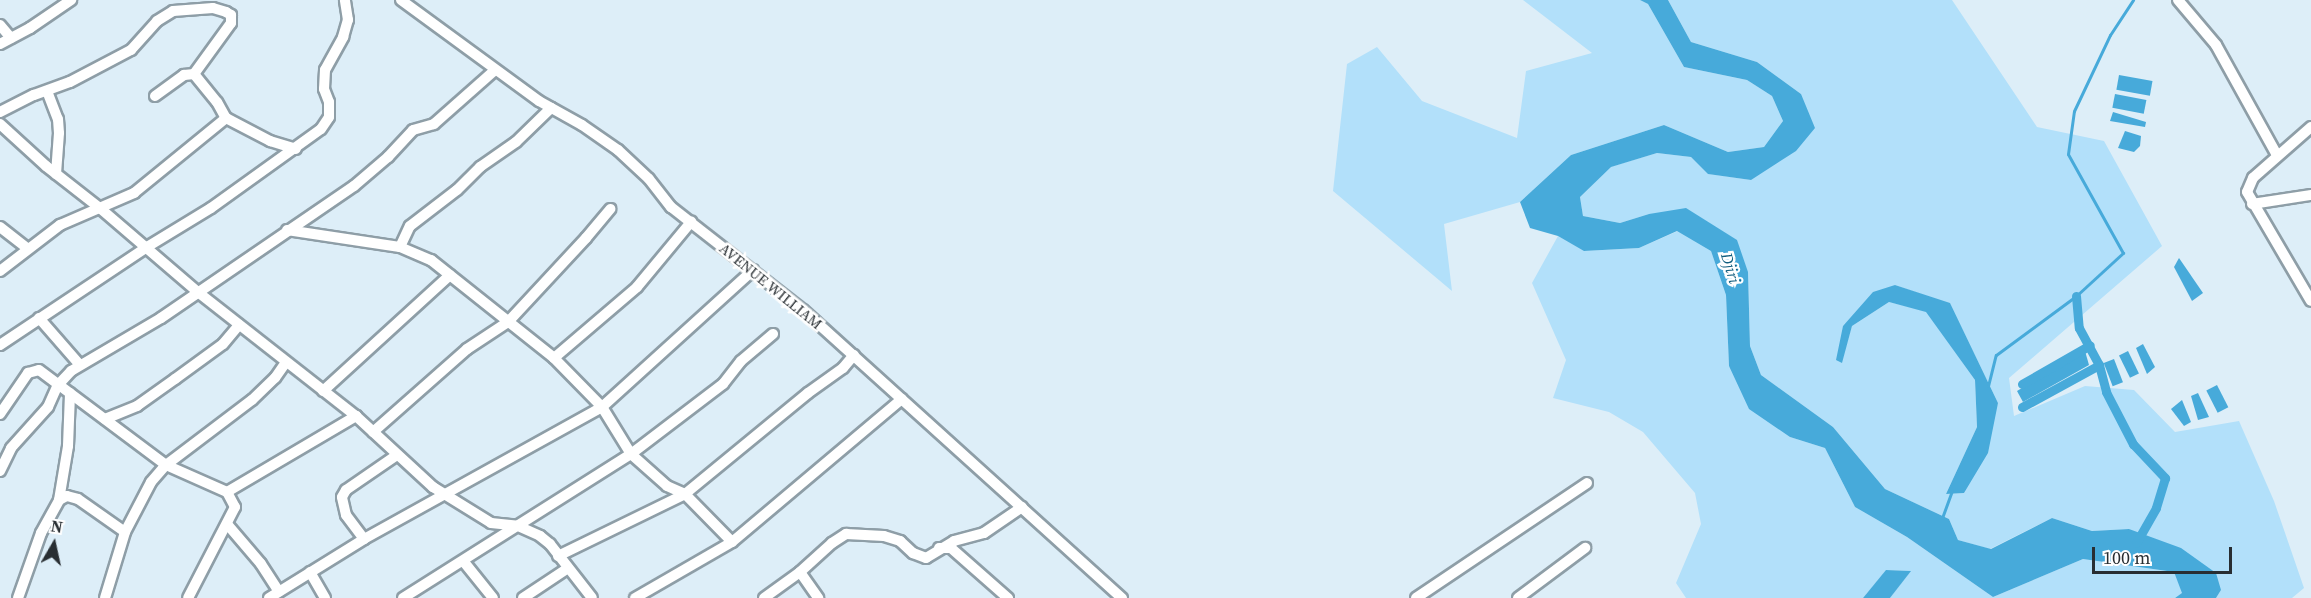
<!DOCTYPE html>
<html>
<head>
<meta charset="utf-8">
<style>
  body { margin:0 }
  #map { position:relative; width:2311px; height:598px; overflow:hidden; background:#ddeef8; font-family:"Source Serif 4",serif }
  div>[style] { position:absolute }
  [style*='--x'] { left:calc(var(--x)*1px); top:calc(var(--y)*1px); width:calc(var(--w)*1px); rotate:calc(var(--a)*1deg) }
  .green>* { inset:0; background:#b2e0fa }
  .water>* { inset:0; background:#47aada; transform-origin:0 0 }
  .stream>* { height:3px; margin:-1.5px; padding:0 1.5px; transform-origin:1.5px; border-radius:1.5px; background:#47aada }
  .canal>* { height:9px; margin:-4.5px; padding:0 4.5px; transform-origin:4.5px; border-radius:4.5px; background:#47aada }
  .roads { filter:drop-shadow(2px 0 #8e9ea7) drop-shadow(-2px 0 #8e9ea7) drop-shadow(0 2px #8e9ea7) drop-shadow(0 -2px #8e9ea7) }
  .minor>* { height:10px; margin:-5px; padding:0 5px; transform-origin:5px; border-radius:5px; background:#fff }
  span { translate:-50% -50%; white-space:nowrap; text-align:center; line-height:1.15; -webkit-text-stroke:5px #fff; paint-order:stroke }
  .street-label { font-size:15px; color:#282e32 }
  .water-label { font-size:16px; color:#125e7f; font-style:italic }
  .north { position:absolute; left:24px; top:514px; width:60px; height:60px; -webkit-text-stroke:4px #fff; paint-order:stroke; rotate:9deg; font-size:16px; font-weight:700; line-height:24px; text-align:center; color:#282e32 }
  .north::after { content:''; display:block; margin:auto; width:21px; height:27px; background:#282e32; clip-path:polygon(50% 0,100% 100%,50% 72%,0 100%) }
  .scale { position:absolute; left:2092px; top:547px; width:140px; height:27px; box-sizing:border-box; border:3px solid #282e32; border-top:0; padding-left:8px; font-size:18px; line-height:21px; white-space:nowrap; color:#282e32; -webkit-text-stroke:4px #fff; paint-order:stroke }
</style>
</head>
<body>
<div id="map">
  <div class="green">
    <i style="clip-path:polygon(1523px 0,1640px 0,1648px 4px,1684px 67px,1747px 80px,1772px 96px,1783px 121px,1764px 147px,1728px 152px,1664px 125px,1571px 155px,1520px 202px,1444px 224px,1452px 291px,1333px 191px,1347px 64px,1377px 47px,1422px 101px,1517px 138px,1526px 71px,1592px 53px)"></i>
    <i style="clip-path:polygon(evenodd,1668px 0,1952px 0,2037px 127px,2104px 141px,2162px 246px,2009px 378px,2014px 416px,2085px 386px,2134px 390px,2175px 432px,2239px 421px,2274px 501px,2304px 588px,2292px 598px,2216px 598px,2221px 590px,2129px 529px,2092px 531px,2052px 518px,1990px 549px,1958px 540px,1949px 519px,1885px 489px,1833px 427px,1761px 375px,1750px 346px,1748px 273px,1649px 214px,1620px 223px,1583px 216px,1580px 197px,1610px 167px,1657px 153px,1691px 157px,1709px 174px,1751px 180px,1801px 94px,1757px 62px,1691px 42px,1668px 0,1895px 285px,1950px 304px,1998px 403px,1964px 493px,1946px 494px,1977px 427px,1975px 380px,1926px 311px,1889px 302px,1852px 326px,1841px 363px,1843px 326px,1895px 285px)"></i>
    <i style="clip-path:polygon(1678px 231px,1711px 251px,1726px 295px,1729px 366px,1790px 437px,1825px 448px,1855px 507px,1907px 537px,1993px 597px,2083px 559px,2174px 572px,2183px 593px,2175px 598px,1890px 598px,1910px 571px,1887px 570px,1863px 598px,1686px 598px,1676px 583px,1701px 524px,1695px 493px,1643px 432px,1609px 412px,1553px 398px,1566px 360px,1532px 283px,1558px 236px,1585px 251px,1639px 248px)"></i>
  </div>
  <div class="water">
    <i style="clip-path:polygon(1640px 0,1668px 0,1691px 42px,1757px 62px,1801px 94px,1815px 128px,1796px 151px,1751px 180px,1708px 174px,1691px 157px,1657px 153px,1611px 167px,1580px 197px,1583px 216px,1620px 223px,1649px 214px,1686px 208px,1737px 240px,1748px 272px,1750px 346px,1761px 375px,1833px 427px,1885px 489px,1949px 519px,1958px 540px,1991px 549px,2052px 518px,2092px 531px,2129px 529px,2181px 548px,2216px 573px,2221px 590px,2216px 598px,2175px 598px,2182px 593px,2174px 572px,2083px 559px,1993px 597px,1907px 537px,1855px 507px,1825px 448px,1790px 437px,1749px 409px,1729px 366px,1726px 295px,1711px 251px,1677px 231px,1639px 248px,1584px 251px,1558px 236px,1530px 228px,1520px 202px,1571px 155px,1664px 125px,1728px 152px,1764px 147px,1783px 121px,1772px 96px,1747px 80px,1684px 67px,1648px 4px)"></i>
    <i style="left:2119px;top:75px;width:34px;height:15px;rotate:10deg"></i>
    <i style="left:2115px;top:94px;width:32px;height:14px;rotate:11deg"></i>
    <i style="clip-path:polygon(2113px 112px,2146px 122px,2145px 127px,2110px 121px)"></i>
    <i style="clip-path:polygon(2125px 131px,2141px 136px,2140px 146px,2134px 152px,2118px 148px)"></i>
    <i style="clip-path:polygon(2179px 258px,2203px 293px,2192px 301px,2174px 267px)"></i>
    <i style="clip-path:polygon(1895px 285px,1950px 303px,1998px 403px,1988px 453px,1964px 493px,1946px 494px,1977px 427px,1975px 380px,1926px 312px,1889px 302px,1852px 326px,1842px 363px,1836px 360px,1843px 326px,1873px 292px)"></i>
    <i style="clip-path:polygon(2143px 344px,2155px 367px,2147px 374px,2136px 348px)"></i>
    <i style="clip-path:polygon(2085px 351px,2089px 365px,2023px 402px,2017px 391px)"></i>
    <i style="left:2128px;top:351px;width:25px;height:10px;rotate:64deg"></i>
    <i style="left:2114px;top:359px;width:25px;height:11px;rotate:69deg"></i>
    <i style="left:2217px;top:385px;width:25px;height:12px;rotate:63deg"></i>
    <i style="clip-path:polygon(2198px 393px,2209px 417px,2198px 420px,2191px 396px)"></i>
    <i style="clip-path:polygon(2182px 400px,2191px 422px,2184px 426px,2171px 409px)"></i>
    <i style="clip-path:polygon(1886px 570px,1911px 571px,1890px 598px,1863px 598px)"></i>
  </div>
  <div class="stream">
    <i style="--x:1988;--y:386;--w:32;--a:-76"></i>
    <i style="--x:1996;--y:355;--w:99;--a:-36.4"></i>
    <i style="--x:2076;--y:296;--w:64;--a:-42.5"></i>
    <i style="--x:2123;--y:253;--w:113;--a:-119.1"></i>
    <i style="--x:2068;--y:154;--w:43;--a:-82.1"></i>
    <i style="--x:2074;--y:111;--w:84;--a:-64.7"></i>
    <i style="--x:2110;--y:35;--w:42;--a:-56.7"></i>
    <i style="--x:1942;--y:518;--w:29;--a:-70"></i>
  </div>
  <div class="canal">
    <i style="--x:2076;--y:296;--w:32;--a:85"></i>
    <i style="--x:2079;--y:328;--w:42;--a:61.6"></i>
    <i style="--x:2099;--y:365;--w:28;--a:75"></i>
    <i style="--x:2106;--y:392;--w:59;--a:62.6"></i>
    <i style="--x:2133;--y:444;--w:47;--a:46.7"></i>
    <i style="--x:2165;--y:478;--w:31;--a:107"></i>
    <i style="--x:2156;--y:508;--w:40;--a:119.7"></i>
    <i style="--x:2022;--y:384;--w:78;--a:-29.8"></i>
    <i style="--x:2022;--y:407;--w:88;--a:-28.6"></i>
  </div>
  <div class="roads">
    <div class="minor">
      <i style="--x:401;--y:0;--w:171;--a:36.2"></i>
      <i style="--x:539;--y:101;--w:49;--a:29.2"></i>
      <i style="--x:582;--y:125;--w:44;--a:34.8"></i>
      <i style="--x:618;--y:150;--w:42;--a:43.1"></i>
      <i style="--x:649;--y:179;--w:36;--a:52"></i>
      <i style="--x:671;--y:207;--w:167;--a:38"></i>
      <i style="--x:803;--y:310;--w:430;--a:42.1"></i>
      <i style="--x:2178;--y:0;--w:59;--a:49.8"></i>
      <i style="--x:2216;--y:45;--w:126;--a:61"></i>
      <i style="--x:0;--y:25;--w:17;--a:50"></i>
      <i style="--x:0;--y:44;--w:34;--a:-28"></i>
      <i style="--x:30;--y:28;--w:50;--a:-34.3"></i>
      <i style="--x:47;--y:91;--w:30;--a:69"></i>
      <i style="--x:58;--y:119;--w:14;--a:86"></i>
      <i style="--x:59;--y:133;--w:41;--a:94.2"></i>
      <i style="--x:155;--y:96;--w:36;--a:-36"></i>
      <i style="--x:184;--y:75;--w:10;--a:-6"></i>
      <i style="--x:194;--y:74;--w:36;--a:51"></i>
      <i style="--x:217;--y:102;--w:18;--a:61"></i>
      <i style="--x:0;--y:112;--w:38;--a:-27"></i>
      <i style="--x:34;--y:95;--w:38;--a:-20"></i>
      <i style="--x:70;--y:82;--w:69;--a:-27.7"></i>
      <i style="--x:131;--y:50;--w:39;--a:-48"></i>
      <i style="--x:157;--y:21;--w:19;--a:-32"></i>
      <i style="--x:173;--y:11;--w:40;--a:-4.3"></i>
      <i style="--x:213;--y:8;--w:14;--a:17"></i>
      <i style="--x:226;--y:12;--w:6;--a:31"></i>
      <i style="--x:231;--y:15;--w:8;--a:90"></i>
      <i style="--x:231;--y:23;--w:63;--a:126"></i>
      <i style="--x:0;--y:124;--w:62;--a:42.4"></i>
      <i style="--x:46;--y:166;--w:70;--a:38"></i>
      <i style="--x:101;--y:209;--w:129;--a:40.6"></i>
      <i style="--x:199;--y:293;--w:199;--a:38.1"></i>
      <i style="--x:356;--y:416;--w:105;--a:42.7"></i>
      <i style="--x:433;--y:487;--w:68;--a:31.8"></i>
      <i style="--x:491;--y:523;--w:27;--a:6"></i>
      <i style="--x:518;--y:526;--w:24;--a:24"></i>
      <i style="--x:540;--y:536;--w:13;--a:39"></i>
      <i style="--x:550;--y:544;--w:68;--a:52.1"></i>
      <i style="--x:2311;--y:127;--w:77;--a:138.7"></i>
      <i style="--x:2253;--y:178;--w:15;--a:113"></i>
      <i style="--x:2247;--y:192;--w:126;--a:59.6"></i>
      <i style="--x:2252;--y:204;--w:60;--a:-8.7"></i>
      <i style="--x:0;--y:227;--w:34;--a:38"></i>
      <i style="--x:287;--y:230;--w:114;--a:8.6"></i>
      <i style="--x:400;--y:247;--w:34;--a:23"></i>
      <i style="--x:431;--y:260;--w:157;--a:38.5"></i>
      <i style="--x:554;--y:358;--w:69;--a:45.6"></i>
      <i style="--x:602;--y:407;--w:55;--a:58.3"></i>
      <i style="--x:631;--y:454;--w:48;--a:41.6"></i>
      <i style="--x:667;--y:486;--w:20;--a:24"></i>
      <i style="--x:685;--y:494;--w:67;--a:45.6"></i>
      <i style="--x:400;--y:247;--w:23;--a:-65"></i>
      <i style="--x:410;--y:226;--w:59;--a:-37.5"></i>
      <i style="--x:457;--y:190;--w:33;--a:-45"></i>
      <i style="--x:480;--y:167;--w:44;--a:-34.8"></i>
      <i style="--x:516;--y:142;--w:49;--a:-44.2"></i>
      <i style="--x:0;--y:271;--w:76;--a:-37.5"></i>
      <i style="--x:60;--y:225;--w:81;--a:-23.4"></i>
      <i style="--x:134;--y:193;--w:119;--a:-39.2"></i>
      <i style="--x:226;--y:118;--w:50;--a:27.6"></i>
      <i style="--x:270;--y:141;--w:27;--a:17"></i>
      <i style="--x:39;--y:318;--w:62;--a:48.9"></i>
      <i style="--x:0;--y:345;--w:177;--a:-33.7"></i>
      <i style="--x:147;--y:247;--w:75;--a:-31.4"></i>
      <i style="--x:211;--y:208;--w:135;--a:-35.7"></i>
      <i style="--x:321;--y:129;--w:14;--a:-56"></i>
      <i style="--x:329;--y:117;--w:15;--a:-90"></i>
      <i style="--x:329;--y:102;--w:14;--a:-111"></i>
      <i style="--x:324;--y:89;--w:19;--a:-87"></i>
      <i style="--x:325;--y:70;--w:38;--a:-61"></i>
      <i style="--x:343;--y:37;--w:18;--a:-74"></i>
      <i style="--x:348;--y:20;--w:20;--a:-99"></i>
      <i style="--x:554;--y:358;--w:109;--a:-40.5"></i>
      <i style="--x:637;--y:287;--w:85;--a:-50.3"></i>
      <i style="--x:323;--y:391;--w:172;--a:-42.4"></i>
      <i style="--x:0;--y:414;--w:50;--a:-55.7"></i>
      <i style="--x:28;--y:373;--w:11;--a:-15"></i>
      <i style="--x:39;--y:370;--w:159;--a:36.8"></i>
      <i style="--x:166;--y:465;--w:67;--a:23.9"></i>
      <i style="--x:227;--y:492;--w:17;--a:62"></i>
      <i style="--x:235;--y:507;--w:102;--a:117.3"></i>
      <i style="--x:105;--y:419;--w:35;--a:-22"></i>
      <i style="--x:137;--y:406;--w:47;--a:-35.4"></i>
      <i style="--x:175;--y:379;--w:59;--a:-36.1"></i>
      <i style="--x:223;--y:344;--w:25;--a:-50"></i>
      <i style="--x:373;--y:432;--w:125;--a:-41.4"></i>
      <i style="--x:467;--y:349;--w:49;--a:-33.4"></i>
      <i style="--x:508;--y:322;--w:115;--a:-47.1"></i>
      <i style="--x:586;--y:238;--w:38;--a:-50"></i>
      <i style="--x:0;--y:471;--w:25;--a:-64"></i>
      <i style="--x:11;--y:448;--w:55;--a:-47.9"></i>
      <i style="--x:48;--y:407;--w:24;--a:-66"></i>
      <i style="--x:58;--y:385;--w:19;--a:-47"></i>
      <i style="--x:71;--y:371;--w:104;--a:-30.5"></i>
      <i style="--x:161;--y:318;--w:234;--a:-34.4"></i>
      <i style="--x:354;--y:186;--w:45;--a:-40.5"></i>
      <i style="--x:388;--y:157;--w:37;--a:-47"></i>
      <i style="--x:413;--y:130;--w:22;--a:-16"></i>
      <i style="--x:434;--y:124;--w:81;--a:-41.5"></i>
      <i style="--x:227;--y:492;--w:150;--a:-30.5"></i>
      <i style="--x:59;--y:500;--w:9;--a:-27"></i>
      <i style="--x:67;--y:496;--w:11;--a:15"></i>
      <i style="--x:78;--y:499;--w:57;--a:35.1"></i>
      <i style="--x:227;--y:524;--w:52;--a:49.6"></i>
      <i style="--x:261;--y:564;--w:33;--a:57"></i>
      <i style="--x:364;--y:539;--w:30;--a:-127"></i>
      <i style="--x:346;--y:515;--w:18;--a:-103"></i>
      <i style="--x:342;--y:497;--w:8;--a:-60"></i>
      <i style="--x:346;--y:490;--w:62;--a:-34.5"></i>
      <i style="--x:939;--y:548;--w:12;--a:0"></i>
      <i style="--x:951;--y:548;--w:76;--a:41.3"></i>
      <i style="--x:558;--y:556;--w:141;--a:-26"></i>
      <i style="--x:685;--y:494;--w:159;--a:-39.4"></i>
      <i style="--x:808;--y:393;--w:43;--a:-35.5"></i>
      <i style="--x:843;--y:368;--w:17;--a:-50"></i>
      <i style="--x:464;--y:562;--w:46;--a:51.1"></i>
      <i style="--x:310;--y:572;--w:30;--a:60"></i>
      <i style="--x:800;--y:572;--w:32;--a:55"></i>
      <i style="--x:18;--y:598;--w:69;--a:-70.5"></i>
      <i style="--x:41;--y:533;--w:38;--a:-61"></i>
      <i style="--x:59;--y:500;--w:55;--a:-80.5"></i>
      <i style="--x:68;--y:446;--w:53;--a:-87.8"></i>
      <i style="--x:105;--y:598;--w:69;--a:-73.1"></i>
      <i style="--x:125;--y:532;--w:56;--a:-62.5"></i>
      <i style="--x:151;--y:482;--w:23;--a:-49"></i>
      <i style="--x:166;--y:465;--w:108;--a:-37.1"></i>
      <i style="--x:252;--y:400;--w:32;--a:-44"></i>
      <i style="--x:275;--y:378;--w:19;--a:-55"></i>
      <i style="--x:269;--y:598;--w:112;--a:-31.8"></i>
      <i style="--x:364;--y:539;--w:272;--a:-29"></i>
      <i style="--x:602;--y:407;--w:204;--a:-42.2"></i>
      <i style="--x:403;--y:598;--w:270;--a:-32.3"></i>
      <i style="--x:631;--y:454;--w:116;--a:-37.3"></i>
      <i style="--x:723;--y:384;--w:29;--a:-52"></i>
      <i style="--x:741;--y:361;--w:42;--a:-40.2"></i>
      <i style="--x:523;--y:598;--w:54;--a:-33.7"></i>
      <i style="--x:635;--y:598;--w:112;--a:-30"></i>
      <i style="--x:732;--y:542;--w:222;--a:-40.1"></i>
      <i style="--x:764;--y:598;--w:44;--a:-35.8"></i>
      <i style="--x:800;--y:572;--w:43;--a:-42.2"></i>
      <i style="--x:832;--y:543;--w:17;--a:-33"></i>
      <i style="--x:846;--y:534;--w:38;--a:3"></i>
      <i style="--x:884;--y:536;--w:17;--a:17"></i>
      <i style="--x:900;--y:541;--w:18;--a:43"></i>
      <i style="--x:913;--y:553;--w:14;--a:21"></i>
      <i style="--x:926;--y:558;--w:33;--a:-31"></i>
      <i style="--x:954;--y:541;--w:31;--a:-15"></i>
      <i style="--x:984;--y:533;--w:46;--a:-34.4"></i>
      <i style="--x:1416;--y:598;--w:206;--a:-33.9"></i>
      <i style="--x:1518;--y:598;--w:84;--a:-36.7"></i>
    </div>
  </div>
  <div class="street-label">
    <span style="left:771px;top:286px;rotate:39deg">AVENUE WILLIAM</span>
  </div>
  <div class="water-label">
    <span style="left:1731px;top:268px;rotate:73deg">Djiri</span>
  </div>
  <div class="north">N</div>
  <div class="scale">100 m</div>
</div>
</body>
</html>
